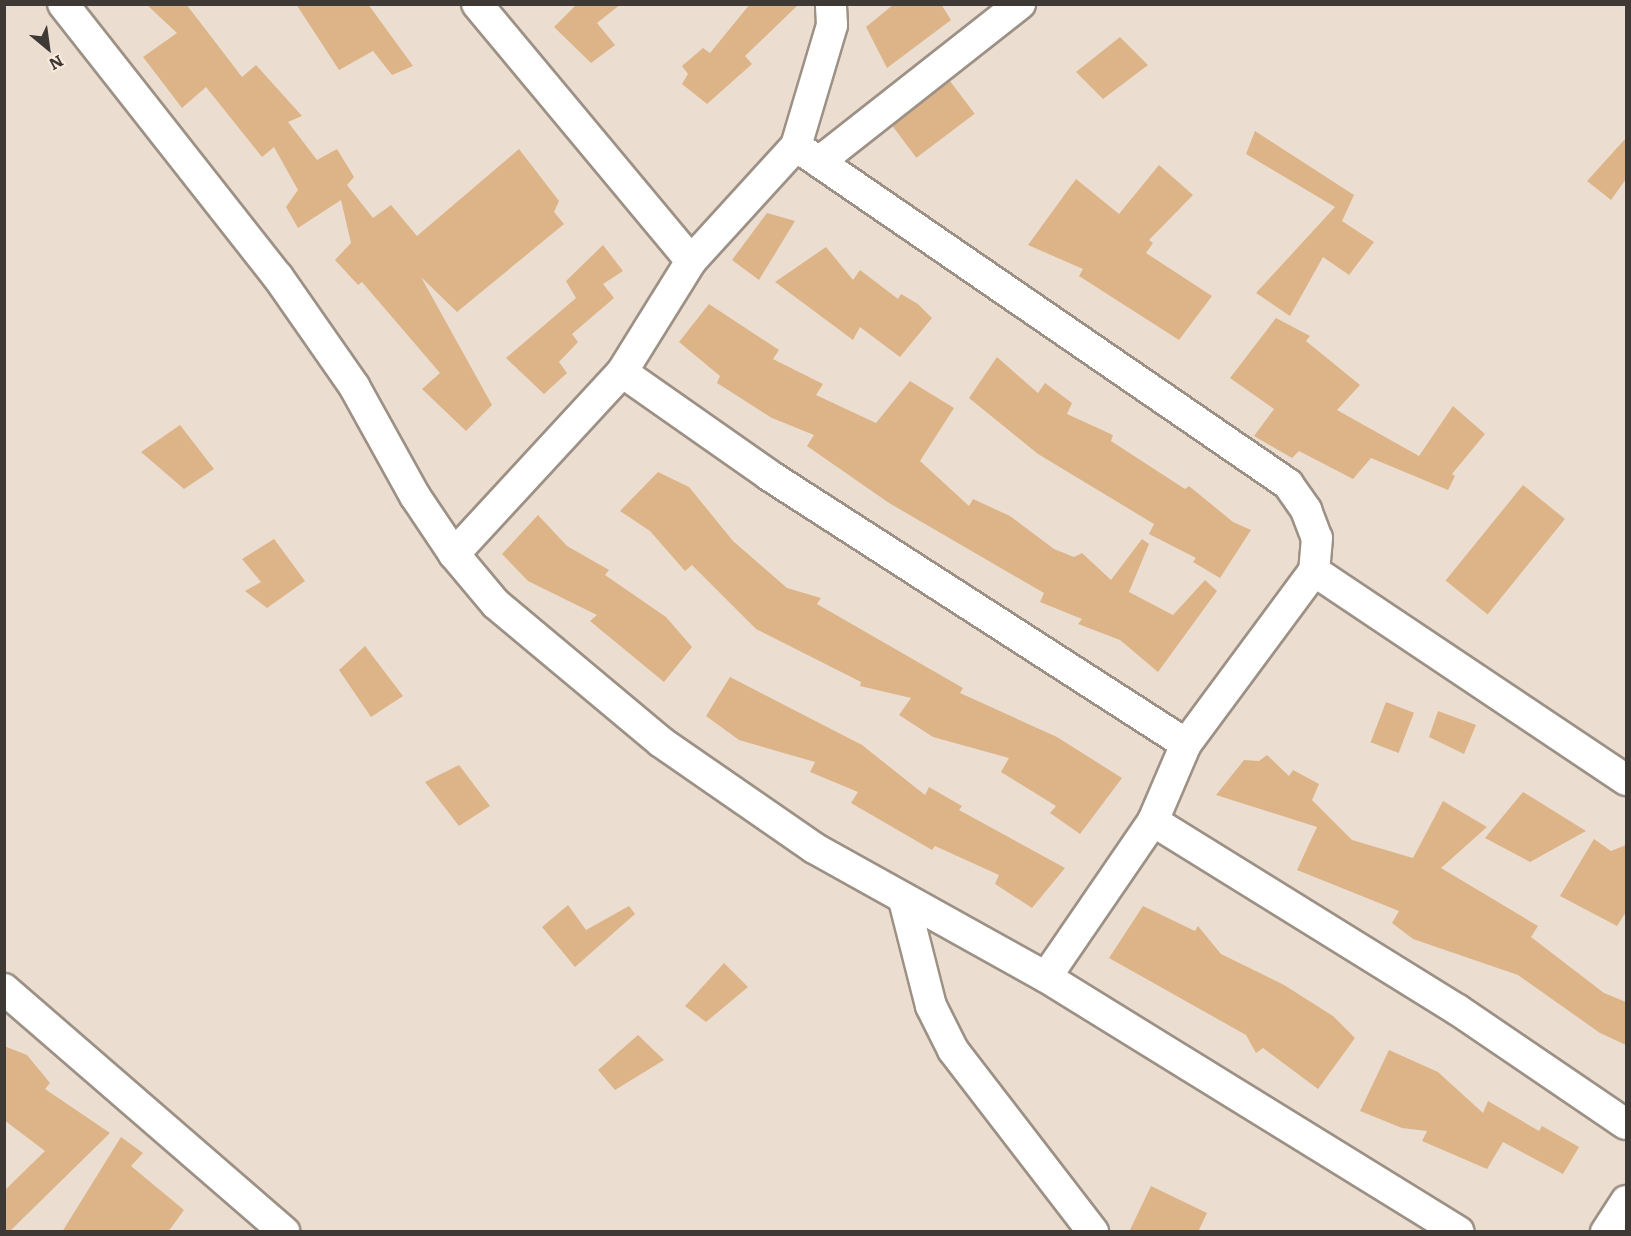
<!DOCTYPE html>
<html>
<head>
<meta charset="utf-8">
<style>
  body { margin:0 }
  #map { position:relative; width:1631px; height:1236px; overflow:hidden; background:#ebded1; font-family:Literata,serif }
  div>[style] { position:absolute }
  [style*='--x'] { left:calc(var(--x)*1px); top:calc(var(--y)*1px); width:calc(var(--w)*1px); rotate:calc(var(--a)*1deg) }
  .building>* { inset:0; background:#ddb488; transform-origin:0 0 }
  .roads { filter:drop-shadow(2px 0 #9d9185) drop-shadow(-2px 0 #9d9185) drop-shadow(0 2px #9d9185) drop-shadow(0 -2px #9d9185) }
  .minor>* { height:30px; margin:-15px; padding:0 15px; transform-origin:15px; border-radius:15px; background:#fff }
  span { translate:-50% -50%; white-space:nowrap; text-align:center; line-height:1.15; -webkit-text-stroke:4.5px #f9ecde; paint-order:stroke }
  .frame { position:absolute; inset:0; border:6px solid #3e3934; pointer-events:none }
  .north { position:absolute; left:18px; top:18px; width:60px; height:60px; -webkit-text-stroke:4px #f9ecde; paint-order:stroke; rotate:151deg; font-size:16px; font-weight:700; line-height:24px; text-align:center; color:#3e3934 }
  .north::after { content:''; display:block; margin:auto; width:21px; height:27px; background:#3e3934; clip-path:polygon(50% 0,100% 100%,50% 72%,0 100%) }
</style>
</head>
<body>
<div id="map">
  <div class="building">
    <i style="clip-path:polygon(146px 4px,186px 4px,242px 77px,256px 65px,302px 116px,288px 122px,317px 160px,337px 149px,354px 177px,347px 185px,373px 218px,391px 205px,417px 236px,519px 149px,559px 201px,554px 212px,564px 224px,457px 312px,421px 277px,492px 405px,466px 431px,422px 389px,440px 373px,362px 282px,358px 285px,335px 260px,351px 243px,341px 200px,298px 228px,286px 207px,298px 190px,274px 147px,262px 157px,206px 87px,182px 108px,143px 57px,177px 33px)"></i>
    <i style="clip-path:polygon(296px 4px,368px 4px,413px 66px,392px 75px,373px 51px,339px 70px)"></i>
    <i style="clip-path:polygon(577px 4px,621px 4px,597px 23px,615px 45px,591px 63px,554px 27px)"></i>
    <i style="clip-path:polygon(750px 4px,799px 4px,745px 56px,752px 64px,707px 104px,682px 84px,688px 74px,682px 66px,703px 48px,710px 53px)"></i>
    <i style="clip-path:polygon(894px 4px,941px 4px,951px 20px,887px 68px,866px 27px)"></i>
    <i style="clip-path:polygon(1120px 37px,1148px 65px,1103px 99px,1076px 72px)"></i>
    <i style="left:950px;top:81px;width:41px;height:73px;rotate:53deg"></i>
    <i style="clip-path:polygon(1255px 131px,1354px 195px,1342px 221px,1374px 242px,1349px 275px,1323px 257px,1290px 316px,1256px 293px,1335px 207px,1246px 154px)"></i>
    <i style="clip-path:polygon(1626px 138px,1626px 179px,1611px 200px,1587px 181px)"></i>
    <i style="clip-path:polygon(1159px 165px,1193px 195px,1149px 240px,1153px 243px,1146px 253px,1212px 296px,1179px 340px,1079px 276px,1083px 269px,1028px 245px,1076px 179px,1119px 214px)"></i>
    <i style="clip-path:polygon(767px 213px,795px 221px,759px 280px,732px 260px)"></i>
    <i style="clip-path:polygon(603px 245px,623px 271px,603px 284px,614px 298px,572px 334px,578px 342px,559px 362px,567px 373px,544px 394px,506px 358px,576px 298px,566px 281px)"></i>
    <i style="clip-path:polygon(826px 247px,853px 280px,860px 270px,898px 299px,901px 294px,918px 304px,932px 318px,900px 357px,860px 327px,853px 340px,775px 282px)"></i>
    <i style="clip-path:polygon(709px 304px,779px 350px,773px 359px,823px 384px,816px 395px,876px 423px,910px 381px,954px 408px,920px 461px,969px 506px,973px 499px,1010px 516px,1054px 549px,1074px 557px,1082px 553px,1111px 580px,1142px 539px,1149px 544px,1129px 592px,1173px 615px,1205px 580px,1217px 591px,1158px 672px,1120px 640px,1078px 624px,1082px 619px,1040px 602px,1044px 593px,889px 503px,807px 446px,814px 435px,772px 418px,717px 383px,720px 376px,679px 342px)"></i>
    <i style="clip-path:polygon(1276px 318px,1310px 336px,1306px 341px,1360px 385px,1337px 410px,1419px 456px,1453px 406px,1485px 434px,1452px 474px,1455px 476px,1448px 490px,1371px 458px,1353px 479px,1299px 451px,1292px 458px,1254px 436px,1274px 409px,1230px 378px)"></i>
    <i style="clip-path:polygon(997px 357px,1038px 393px,1045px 383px,1072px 403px,1067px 414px,1113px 435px,1111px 441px,1185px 489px,1189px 486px,1233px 522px,1251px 530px,1220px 578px,1193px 562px,1196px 558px,1149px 534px,1154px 524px,1038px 454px,969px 398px)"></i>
    <i style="clip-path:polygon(180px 425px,214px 469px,184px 489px,141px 452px)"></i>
    <i style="clip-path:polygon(658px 472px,689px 487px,733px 541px,787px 588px,821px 598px,817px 604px,963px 688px,960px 693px,1057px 737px,1122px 778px,1080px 834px,1050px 813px,1056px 806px,1001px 772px,1009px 758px,933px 737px,899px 715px,911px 698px,860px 686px,861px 682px,756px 629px,692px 565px,685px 571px,650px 531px,620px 511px)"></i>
    <i style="left:1523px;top:485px;width:54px;height:123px;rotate:39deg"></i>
    <i style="clip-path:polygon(538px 515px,567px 546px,609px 570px,605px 575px,666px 617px,692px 647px,664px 682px,590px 621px,597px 615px,528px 581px,502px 554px)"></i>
    <i style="clip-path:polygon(274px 539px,305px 581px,267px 608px,245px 591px,261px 582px,242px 559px)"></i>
    <i style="clip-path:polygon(365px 646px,403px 696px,371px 717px,339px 670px)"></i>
    <i style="clip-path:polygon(730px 677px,862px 745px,925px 795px,929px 787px,962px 806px,959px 810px,1065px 868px,1032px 908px,995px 884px,999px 875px,935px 846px,932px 850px,851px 803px,858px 792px,810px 772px,815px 762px,739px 740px,706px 716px)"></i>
    <i style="left:1386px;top:702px;width:30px;height:43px;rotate:21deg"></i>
    <i style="clip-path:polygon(1438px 711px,1476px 725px,1464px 754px,1429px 737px)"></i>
    <i style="clip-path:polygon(1267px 755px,1289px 776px,1293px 770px,1319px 784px,1312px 800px,1352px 840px,1413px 858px,1443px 801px,1487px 827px,1441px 868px,1538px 926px,1531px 937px,1604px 993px,1626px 1002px,1626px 1045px,1600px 1033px,1518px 975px,1413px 939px,1392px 923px,1399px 911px,1297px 870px,1317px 827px,1216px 795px,1244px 760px,1259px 761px)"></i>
    <i style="clip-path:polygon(459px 765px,490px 806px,459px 826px,425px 782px)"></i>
    <i style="clip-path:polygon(1523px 792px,1586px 831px,1530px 862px,1485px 838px)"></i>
    <i style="clip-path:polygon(1594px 839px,1611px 851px,1626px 845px,1626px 912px,1617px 926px,1560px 896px)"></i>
    <i style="clip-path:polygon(568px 905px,586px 930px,629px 906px,635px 914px,575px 967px,542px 927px)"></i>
    <i style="clip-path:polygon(1143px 906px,1195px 931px,1198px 926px,1221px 954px,1284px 985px,1333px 1016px,1355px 1038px,1318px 1089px,1263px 1048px,1256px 1053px,1246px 1035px,1109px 958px)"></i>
    <i style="clip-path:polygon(724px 963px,748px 987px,706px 1022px,685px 1006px)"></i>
    <i style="clip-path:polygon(638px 1035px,664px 1060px,615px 1090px,598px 1070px)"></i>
    <i style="clip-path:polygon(4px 1046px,27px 1055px,50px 1083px,45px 1089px,110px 1133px,9px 1232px,4px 1232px,4px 1191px,45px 1151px,4px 1120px)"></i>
    <i style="clip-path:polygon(1389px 1050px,1438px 1072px,1483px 1113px,1488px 1101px,1539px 1131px,1542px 1126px,1579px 1147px,1563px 1174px,1503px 1142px,1487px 1169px,1422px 1141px,1427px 1131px,1402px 1128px,1360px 1111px)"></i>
    <i style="clip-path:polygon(121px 1137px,143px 1153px,131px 1166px,184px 1210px,168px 1232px,62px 1232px)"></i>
    <i style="clip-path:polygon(1151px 1186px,1207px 1213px,1198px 1232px,1129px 1232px)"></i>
  </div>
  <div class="roads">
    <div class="minor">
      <i style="--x:63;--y:4;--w:347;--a:51.8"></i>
      <i style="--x:278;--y:277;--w:133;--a:55.1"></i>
      <i style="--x:354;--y:386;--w:126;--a:61"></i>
      <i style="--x:415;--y:496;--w:70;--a:56.1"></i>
      <i style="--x:477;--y:4;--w:334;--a:50.2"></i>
      <i style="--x:796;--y:146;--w:126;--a:-73.4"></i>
      <i style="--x:832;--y:25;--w:21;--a:-93"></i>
      <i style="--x:819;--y:162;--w:256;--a:-38.2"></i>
      <i style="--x:622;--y:372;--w:131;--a:-58.1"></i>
      <i style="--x:691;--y:261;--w:156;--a:-47.6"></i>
      <i style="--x:796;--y:146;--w:597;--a:34.49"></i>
      <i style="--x:1288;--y:484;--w:32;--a:55"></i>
      <i style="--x:1306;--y:510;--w:30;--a:69"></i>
      <i style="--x:1317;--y:538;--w:33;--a:95"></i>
      <i style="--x:1314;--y:571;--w:215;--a:126.5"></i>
      <i style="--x:1186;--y:744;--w:84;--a:113.2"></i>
      <i style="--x:1153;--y:821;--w:189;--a:124.4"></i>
      <i style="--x:1314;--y:571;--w:376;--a:33.8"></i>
      <i style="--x:1186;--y:744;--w:496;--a:-147.2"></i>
      <i style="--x:769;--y:475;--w:179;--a:-145"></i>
      <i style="--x:622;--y:372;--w:248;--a:132.7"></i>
      <i style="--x:454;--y:554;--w:65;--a:50"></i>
      <i style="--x:496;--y:604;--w:215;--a:39.9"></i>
      <i style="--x:661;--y:742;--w:186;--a:34.7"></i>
      <i style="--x:814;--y:848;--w:265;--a:29.1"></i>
      <i style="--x:1046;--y:977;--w:485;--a:31.7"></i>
      <i style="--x:1153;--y:821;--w:359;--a:31.8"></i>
      <i style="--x:1458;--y:1010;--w:203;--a:34.2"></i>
      <i style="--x:904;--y:900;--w:109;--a:75.7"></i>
      <i style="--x:931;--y:1006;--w:49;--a:63.4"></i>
      <i style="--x:953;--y:1050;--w:230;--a:52.4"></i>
      <i style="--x:4;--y:989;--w:371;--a:40.9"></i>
      <i style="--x:1606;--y:1232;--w:37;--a:-57"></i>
    </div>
  </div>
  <div class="frame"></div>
  <div class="north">N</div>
</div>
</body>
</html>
